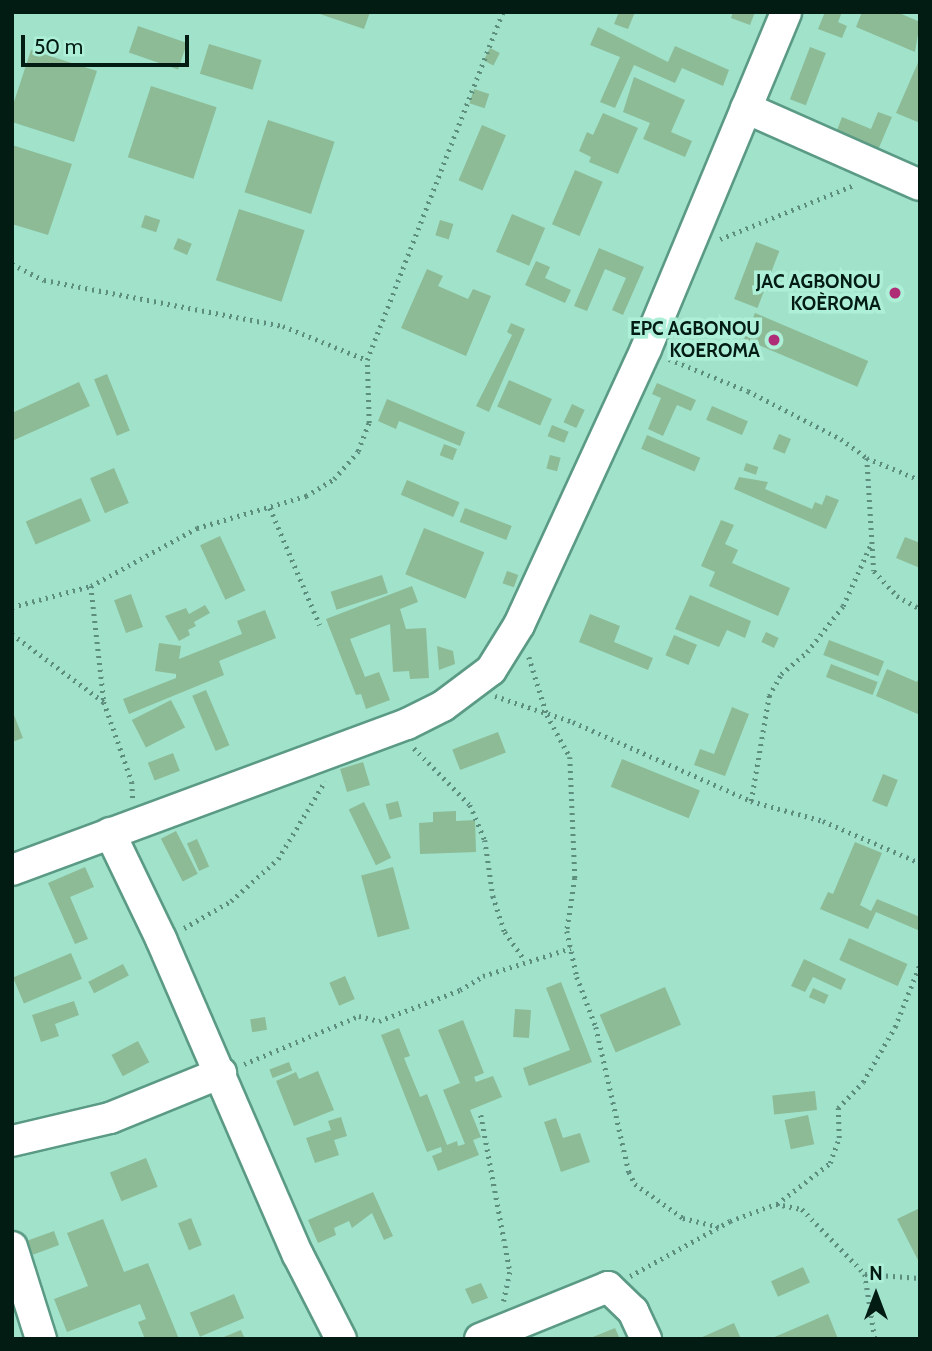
<!DOCTYPE html>
<html>
<head>
<meta charset="utf-8">
<style>
  body { margin:0 }
  #map { position:relative; width:932px; height:1351px; overflow:hidden; background:#a1e2cb; font-family:Cabin,sans-serif }
  div>[style] { position:absolute }
  [style*='--x'] { left:calc(var(--x)*1px); top:calc(var(--y)*1px); width:calc(var(--w)*1px); rotate:calc(var(--a)*1deg) }
  .building>* { inset:0; background:#8cbb96; transform-origin:0 0 }
  .path>* { height:4.5px; margin-top:-2.25px; transform-origin:0; background:repeating-linear-gradient(90deg,#5d8d7d 0 2px,transparent 0 7px) }
  .roads { filter:drop-shadow(2px 0 #5b9a85) drop-shadow(-2px 0 #5b9a85) drop-shadow(0 2px #5b9a85) drop-shadow(0 -2px #5b9a85) }
  .minor>* { height:30px; margin:-15px; padding:0 15px; transform-origin:15px; border-radius:15px; background:#fff }
  .dots>* { width:19px; height:19px; translate:-50% -50%; box-sizing:border-box; border:4px solid #aeefd8; border-radius:50% }
  span { translate:-50% -50%; white-space:nowrap; text-align:center; line-height:1.15; -webkit-text-stroke:7px #aeefd8; paint-order:stroke }
  .poi-label { font-size:19px; color:#021b13; font-weight:700 }
  .right { translate:-100% -50%; text-align:right }
  .frame { position:absolute; inset:0; border:14px solid #021b13; pointer-events:none }
  .north { position:absolute; left:841px; top:1260px; width:70px; height:70px; -webkit-text-stroke:5px #aeefd8; paint-order:stroke; rotate:0deg; font-size:19px; font-weight:700; line-height:28px; text-align:center; color:#021b13 }
  .north::after { content:''; display:block; margin:auto; width:24px; height:32px; background:#021b13; clip-path:polygon(50% 0,100% 100%,50% 72%,0 100%) }
  .scale { position:absolute; left:21px; top:35px; width:168px; height:32px; box-sizing:border-box; border:4px solid #021b13; border-top:0; padding-left:9px; font-size:21px; line-height:24px; white-space:nowrap; color:#021b13; -webkit-text-stroke:5px #aeefd8; paint-order:stroke }
</style>
</head>
<body>
<div id="map">
  <div class="building">
    <i style="clip-path:polygon(314px 12px,370px 12px,364px 29px)"></i>
    <i style="clip-path:polygon(619px 12px,635px 12px,628px 29px,614px 24px)"></i>
    <i style="clip-path:polygon(733px 12px,755px 12px,750px 25px,731px 18px)"></i>
    <i style="clip-path:polygon(825px 12px,842px 12px,838px 22px,847px 26px,842px 38px,818px 29px)"></i>
    <i style="clip-path:polygon(862px 12px,897px 12px,920px 22px,915px 52px,856px 27px)"></i>
    <i style="left:138px;top:26px;width:52px;height:28px;rotate:19deg"></i>
    <i style="clip-path:polygon(598px 27px,668px 62px,675px 46px,729px 70px,723px 86px,682px 68px,675px 83px,634px 65px,615px 108px,600px 102px,620px 57px,590px 45px)"></i>
    <i style="left:209px;top:44px;width:55px;height:31px;rotate:17deg"></i>
    <i style="left:810px;top:47px;width:17px;height:56px;rotate:21deg"></i>
    <i style="left:490px;top:48px;width:11px;height:14px;rotate:27deg"></i>
    <i style="clip-path:polygon(31px 50px,97px 71px,74px 142px,12px 122px,12px 108px)"></i>
    <i style="clip-path:polygon(920px 58px,920px 123px,896px 113px)"></i>
    <i style="clip-path:polygon(634px 77px,685px 100px,671px 132px,692px 141px,685px 157px,643px 139px,650px 123px,623px 112px)"></i>
    <i style="left:151px;top:86px;width:69px;height:75px;rotate:18deg"></i>
    <i style="left:474px;top:89px;width:16px;height:15px;rotate:18deg"></i>
    <i style="clip-path:polygon(878px 112px,892px 117px,878px 150px,836px 133px,842px 117px,871px 129px)"></i>
    <i style="clip-path:polygon(603px 113px,638px 128px,618px 174px,589px 162px,591px 157px,579px 151px,587px 132px,593px 135px)"></i>
    <i style="left:268px;top:120px;width:70px;height:76px;rotate:18deg"></i>
    <i style="left:482px;top:125px;width:26px;height:60px;rotate:23deg"></i>
    <i style="clip-path:polygon(12px 145px,72px 164px,48px 235px,12px 224px)"></i>
    <i style="left:575px;top:170px;width:30px;height:59px;rotate:23deg"></i>
    <i style="left:239px;top:209px;width:69px;height:75px;rotate:18deg"></i>
    <i style="left:512px;top:214px;width:36px;height:41px;rotate:23deg"></i>
    <i style="left:145px;top:215px;width:16px;height:13px;rotate:18deg"></i>
    <i style="left:440px;top:220px;width:14px;height:16px;rotate:17deg"></i>
    <i style="left:178px;top:238px;width:15px;height:12px;rotate:23deg"></i>
    <i style="left:756px;top:242px;width:25px;height:61px;rotate:21deg"></i>
    <i style="clip-path:polygon(599px 248px,644px 267px,623px 315px,612px 310px,626px 278px,605px 269px,587px 311px,574px 306px)"></i>
    <i style="clip-path:polygon(536px 261px,550px 267px,545px 278px,571px 290px,565px 303px,525px 285px)"></i>
    <i style="clip-path:polygon(427px 269px,443px 276px,438px 286px,468px 299px,473px 289px,491px 296px,466px 356px,401px 328px)"></i>
    <i style="left:755px;top:313px;width:123px;height:28px;rotate:23deg"></i>
    <i style="clip-path:polygon(511px 323px,525px 329px,489px 412px,476px 406px,512px 335px,507px 332px)"></i>
    <i style="left:107px;top:374px;width:61px;height:14px;rotate:68deg"></i>
    <i style="left:509px;top:380px;width:47px;height:29px;rotate:24deg"></i>
    <i style="clip-path:polygon(79px 382px,90px 406px,12px 441px,12px 413px)"></i>
    <i style="clip-path:polygon(657px 383px,696px 400px,691px 411px,677px 405px,663px 436px,648px 429px,661px 398px,652px 394px)"></i>
    <i style="clip-path:polygon(387px 399px,465px 432px,460px 446px,399px 421px,396px 429px,378px 421px)"></i>
    <i style="left:572px;top:404px;width:14px;height:20px;rotate:25deg"></i>
    <i style="left:712px;top:406px;width:39px;height:15px;rotate:23deg"></i>
    <i style="left:552px;top:425px;width:18px;height:12px;rotate:22deg"></i>
    <i style="left:779px;top:434px;width:13px;height:16px;rotate:23deg"></i>
    <i style="left:647px;top:435px;width:58px;height:15px;rotate:23deg"></i>
    <i style="left:444px;top:444px;width:14px;height:12px;rotate:21deg"></i>
    <i style="left:550px;top:455px;width:11px;height:14px;rotate:15deg"></i>
    <i style="left:746px;top:463px;width:13px;height:8px;rotate:18deg"></i>
    <i style="left:114px;top:468px;width:38px;height:26px;rotate:67deg"></i>
    <i style="clip-path:polygon(739px 477px,768px 482px,765px 489px,812px 509px,815px 502px,822px 505px,826px 495px,839px 500px,826px 529px,734px 489px)"></i>
    <i style="left:407px;top:480px;width:57px;height:16px;rotate:23deg"></i>
    <i style="left:81px;top:498px;width:25px;height:60px;rotate:67deg"></i>
    <i style="left:465px;top:508px;width:50px;height:15px;rotate:21deg"></i>
    <i style="clip-path:polygon(721px 520px,734px 525px,725px 544px,738px 550px,732px 563px,790px 588px,778px 616px,709px 586px,715px 572px,701px 566px)"></i>
    <i style="left:424px;top:528px;width:65px;height:50px;rotate:22deg"></i>
    <i style="left:220px;top:536px;width:60px;height:22px;rotate:65deg"></i>
    <i style="clip-path:polygon(905px 537px,920px 543px,920px 568px,896px 558px)"></i>
    <i style="left:507px;top:571px;width:12px;height:13px;rotate:20deg"></i>
    <i style="left:382px;top:575px;width:19px;height:54px;rotate:72deg"></i>
    <i style="clip-path:polygon(412px 586px,418px 602px,400px 609px,406px 629px,426px 628px,429px 678px,410px 679px,409px 671px,393px 672px,390px 624px,350px 639px,365px 677px,379px 672px,390px 700px,366px 709px,361px 694px,356px 695px,326px 619px)"></i>
    <i style="left:131px;top:594px;width:35px;height:18px;rotate:70deg"></i>
    <i style="clip-path:polygon(690px 595px,751px 621px,745px 638px,727px 630px,719px 647px,675px 629px)"></i>
    <i style="clip-path:polygon(205px 605px,210px 613px,194px 622px,196px 626px,188px 630px,190px 635px,179px 641px,165px 616px,186px 608px,189px 614px)"></i>
    <i style="clip-path:polygon(265px 610px,276px 638px,219px 661px,224px 675px,129px 714px,123px 699px,176px 678px,176px 674px,155px 671px,159px 643px,181px 646px,179px 659px,242px 634px,237px 621px)"></i>
    <i style="clip-path:polygon(590px 614px,620px 626px,614px 642px,653px 658px,648px 670px,579px 642px)"></i>
    <i style="left:766px;top:632px;width:14px;height:11px;rotate:25deg"></i>
    <i style="left:674px;top:635px;width:25px;height:22px;rotate:23deg"></i>
    <i style="left:829px;top:640px;width:59px;height:16px;rotate:21deg"></i>
    <i style="clip-path:polygon(437px 646px,453px 651px,455px 664px,439px 670px)"></i>
    <i style="left:831px;top:664px;width:50px;height:14px;rotate:21deg"></i>
    <i style="clip-path:polygon(887px 669px,917px 682px,920px 675px,920px 715px,876px 696px)"></i>
    <i style="left:206px;top:690px;width:60px;height:15px;rotate:67deg"></i>
    <i style="left:171px;top:700px;width:31px;height:44px;rotate:63deg"></i>
    <i style="clip-path:polygon(732px 707px,749px 714px,725px 776px,694px 765px,700px 749px,714px 754px)"></i>
    <i style="clip-path:polygon(12px 710px,23px 738px,12px 742px)"></i>
    <i style="left:498px;top:732px;width:22px;height:49px;rotate:69deg"></i>
    <i style="left:173px;top:753px;width:19px;height:27px;rotate:69deg"></i>
    <i style="left:622px;top:759px;width:84px;height:30px;rotate:22deg"></i>
    <i style="left:363px;top:762px;width:24px;height:24px;rotate:73deg"></i>
    <i style="left:883px;top:774px;width:16px;height:29px;rotate:22deg"></i>
    <i style="left:398px;top:801px;width:16px;height:13px;rotate:75deg"></i>
    <i style="left:364px;top:802px;width:62px;height:17px;rotate:64deg"></i>
    <i style="clip-path:polygon(456px 811px,456px 821px,475px 820px,476px 852px,420px 854px,419px 823px,433px 822px,433px 812px)"></i>
    <i style="left:176px;top:831px;width:48px;height:17px;rotate:63deg"></i>
    <i style="left:197px;top:839px;width:30px;height:11px;rotate:66deg"></i>
    <i style="clip-path:polygon(855px 842px,882px 853px,860px 905px,871px 911px,877px 899px,920px 917px,920px 931px,876px 912px,868px 929px,820px 909px,828px 892px,833px 894px)"></i>
    <i style="clip-path:polygon(85px 867px,94px 887px,70px 897px,88px 939px,75px 944px,48px 883px)"></i>
    <i style="left:393px;top:867px;width:64px;height:33px;rotate:75deg"></i>
    <i style="left:849px;top:938px;width:64px;height:24px;rotate:24deg"></i>
    <i style="left:71px;top:953px;width:28px;height:63px;rotate:67deg"></i>
    <i style="clip-path:polygon(804px 959px,846px 979px,841px 990px,813px 977px,805px 992px,791px 986px)"></i>
    <i style="left:123px;top:964px;width:13px;height:39px;rotate:63deg"></i>
    <i style="left:345px;top:976px;width:25px;height:17px;rotate:67deg"></i>
    <i style="clip-path:polygon(561px 982px,592px 1062px,529px 1086px,523px 1068px,570px 1050px,546px 988px)"></i>
    <i style="left:665px;top:987px;width:41px;height:71px;rotate:67deg"></i>
    <i style="left:813px;top:988px;width:17px;height:10px;rotate:24deg"></i>
    <i style="clip-path:polygon(74px 1001px,79px 1015px,55px 1024px,59px 1036px,41px 1042px,32px 1015px)"></i>
    <i style="left:515px;top:1009px;width:16px;height:28px;rotate:4deg"></i>
    <i style="left:265px;top:1017px;width:13px;height:15px;rotate:81deg"></i>
    <i style="clip-path:polygon(463px 1020px,484px 1073px,474px 1077px,476px 1082px,493px 1076px,502px 1097px,470px 1110px,481px 1137px,473px 1140px,479px 1155px,438px 1171px,432px 1156px,442px 1152px,441px 1147px,427px 1152px,381px 1035px,399px 1028px,410px 1056px,404px 1058px,420px 1097px,427px 1094px,447px 1145px,457px 1141px,458px 1146px,465px 1144px,443px 1090px,460px 1083px,438px 1030px)"></i>
    <i style="left:138px;top:1041px;width:24px;height:30px;rotate:62deg"></i>
    <i style="left:289px;top:1062px;width:9px;height:21px;rotate:69deg"></i>
    <i style="clip-path:polygon(318px 1071px,334px 1110px,294px 1126px,276px 1081px,296px 1072px,299px 1079px)"></i>
    <i style="left:815px;top:1091px;width:19px;height:43px;rotate:84deg"></i>
    <i style="left:808px;top:1115px;width:30px;height:24px;rotate:78deg"></i>
    <i style="clip-path:polygon(341px 1117px,347px 1136px,334px 1140px,339px 1155px,315px 1163px,306px 1138px,331px 1130px,328px 1121px)"></i>
    <i style="clip-path:polygon(556px 1118px,563px 1138px,580px 1133px,590px 1162px,561px 1172px,544px 1122px)"></i>
    <i style="left:146px;top:1158px;width:31px;height:39px;rotate:68deg"></i>
    <i style="clip-path:polygon(373px 1192px,393px 1236px,384px 1240px,372px 1213px,352px 1228px,349px 1221px,334px 1228px,336px 1235px,318px 1243px,308px 1220px)"></i>
    <i style="clip-path:polygon(920px 1208px,920px 1264px,897px 1219px)"></i>
    <i style="left:191px;top:1218px;width:29px;height:14px;rotate:68deg"></i>
    <i style="clip-path:polygon(103px 1219px,124px 1272px,148px 1263px,179px 1339px,145px 1339px,138px 1322px,146px 1319px,140px 1304px,67px 1332px,54px 1299px,88px 1286px,67px 1233px)"></i>
    <i style="left:54px;top:1231px;width:15px;height:28px;rotate:70deg"></i>
    <i style="left:803px;top:1267px;width:17px;height:35px;rotate:66deg"></i>
    <i style="clip-path:polygon(481px 1283px,488px 1298px,472px 1304px,465px 1289px)"></i>
    <i style="left:234px;top:1294px;width:26px;height:48px;rotate:67deg"></i>
    <i style="clip-path:polygon(828px 1314px,838px 1339px,770px 1339px)"></i>
    <i style="clip-path:polygon(734px 1323px,741px 1339px,698px 1339px)"></i>
    <i style="clip-path:polygon(615px 1328px,620px 1339px,588px 1339px)"></i>
    <i style="clip-path:polygon(241px 1330px,245px 1339px,219px 1339px)"></i>
  </div>
  <div class="path">
    <i style="--x:720;--y:239;--w:144;--a:-21.9"></i>
    <i style="--x:12;--y:264;--w:36;--a:27"></i>
    <i style="--x:44;--y:280;--w:243;--a:10.9"></i>
    <i style="--x:283;--y:326;--w:91;--a:22"></i>
    <i style="--x:367;--y:360;--w:374;--a:-68.7"></i>
    <i style="--x:669;--y:359;--w:85;--a:22.1"></i>
    <i style="--x:748;--y:391;--w:105;--a:27.3"></i>
    <i style="--x:841;--y:439;--w:32;--a:36"></i>
    <i style="--x:867;--y:458;--w:57;--a:22.5"></i>
    <i style="--x:867;--y:458;--w:113;--a:86.5"></i>
    <i style="--x:874;--y:571;--w:34;--a:47"></i>
    <i style="--x:897;--y:596;--w:26;--a:29"></i>
    <i style="--x:270;--y:508;--w:127;--a:66.9"></i>
    <i style="--x:91;--y:586;--w:117;--a:83.6"></i>
    <i style="--x:104;--y:702;--w:85;--a:70.7"></i>
    <i style="--x:132;--y:782;--w:17;--a:87"></i>
    <i style="--x:12;--y:607;--w:82;--a:-14.9"></i>
    <i style="--x:91;--y:586;--w:121;--a:-28.7"></i>
    <i style="--x:197;--y:528;--w:114;--a:-16.4"></i>
    <i style="--x:306;--y:496;--w:33;--a:-31"></i>
    <i style="--x:334;--y:479;--w:37;--a:-49"></i>
    <i style="--x:358;--y:451;--w:30;--a:-69"></i>
    <i style="--x:369;--y:423;--w:63;--a:-91.8"></i>
    <i style="--x:12;--y:634;--w:114;--a:36.5"></i>
    <i style="--x:529;--y:657;--w:61;--a:72.8"></i>
    <i style="--x:547;--y:715;--w:48;--a:61.3"></i>
    <i style="--x:570;--y:757;--w:121;--a:87.6"></i>
    <i style="--x:575;--y:878;--w:54;--a:98.6"></i>
    <i style="--x:567;--y:931;--w:47;--a:77.7"></i>
    <i style="--x:577;--y:977;--w:53;--a:69.2"></i>
    <i style="--x:596;--y:1027;--w:149;--a:77.2"></i>
    <i style="--x:629;--y:1172;--w:13;--a:63"></i>
    <i style="--x:635;--y:1184;--w:59;--a:35.3"></i>
    <i style="--x:683;--y:1218;--w:37;--a:14"></i>
    <i style="--x:495;--y:696;--w:82;--a:18.4"></i>
    <i style="--x:573;--y:722;--w:195;--a:23.9"></i>
    <i style="--x:751;--y:801;--w:75;--a:15.5"></i>
    <i style="--x:823;--y:821;--w:106;--a:23.4"></i>
    <i style="--x:414;--y:748;--w:80;--a:45.5"></i>
    <i style="--x:470;--y:805;--w:38;--a:67"></i>
    <i style="--x:485;--y:840;--w:57;--a:81.9"></i>
    <i style="--x:493;--y:896;--w:38;--a:72"></i>
    <i style="--x:505;--y:932;--w:35;--a:55"></i>
    <i style="--x:751;--y:801;--w:107;--a:-80.3"></i>
    <i style="--x:769;--y:696;--w:25;--a:-61"></i>
    <i style="--x:781;--y:674;--w:34;--a:-40"></i>
    <i style="--x:807;--y:652;--w:58;--a:-52"></i>
    <i style="--x:843;--y:606;--w:68;--a:-65.7"></i>
    <i style="--x:184;--y:928;--w:54;--a:-29.9"></i>
    <i style="--x:231;--y:901;--w:63;--a:-41.8"></i>
    <i style="--x:278;--y:859;--w:91;--a:-58.9"></i>
    <i style="--x:244;--y:1064;--w:125;--a:-22.7"></i>
    <i style="--x:359;--y:1016;--w:21;--a:14"></i>
    <i style="--x:379;--y:1021;--w:87;--a:-20.9"></i>
    <i style="--x:460;--y:990;--w:27;--a:-31"></i>
    <i style="--x:483;--y:976;--w:92;--a:-17.7"></i>
    <i style="--x:481;--y:1115;--w:160;--a:79.5"></i>
    <i style="--x:510;--y:1272;--w:30;--a:102"></i>
    <i style="--x:777;--y:1204;--w:67;--a:-37.7"></i>
    <i style="--x:830;--y:1163;--w:27;--a:-70"></i>
    <i style="--x:839;--y:1138;--w:30;--a:-92"></i>
    <i style="--x:838;--y:1108;--w:36;--a:-46"></i>
    <i style="--x:863;--y:1082;--w:64;--a:-59.8"></i>
    <i style="--x:895;--y:1027;--w:68;--a:-68.4"></i>
    <i style="--x:865;--y:1274;--w:66;--a:81.3"></i>
    <i style="--x:630;--y:1276;--w:114;--a:-28.8"></i>
    <i style="--x:730;--y:1221;--w:49;--a:-20.3"></i>
    <i style="--x:776;--y:1204;--w:26;--a:11"></i>
    <i style="--x:802;--y:1209;--w:91;--a:45.9"></i>
    <i style="--x:865;--y:1274;--w:55;--a:4.2"></i>
  </div>
  <div class="roads">
    <div class="minor">
      <i style="--x:746;--y:108;--w:190;--a:23.9"></i>
      <i style="--x:110;--y:833;--w:118;--a:64.3"></i>
      <i style="--x:161;--y:939;--w:344;--a:66.6"></i>
      <i style="--x:298;--y:1255;--w:94;--a:62.9"></i>
      <i style="--x:12;--y:870;--w:421;--a:-20.3"></i>
      <i style="--x:407;--y:724;--w:40;--a:-26.6"></i>
      <i style="--x:443;--y:706;--w:60;--a:-36.9"></i>
      <i style="--x:491;--y:670;--w:53;--a:-58.1"></i>
      <i style="--x:519;--y:625;--w:304;--a:-65.3"></i>
      <i style="--x:646;--y:349;--w:365;--a:-67.4"></i>
      <i style="--x:12;--y:1141;--w:101;--a:-13.2"></i>
      <i style="--x:110;--y:1118;--w:120;--a:-22.1"></i>
      <i style="--x:12;--y:1247;--w:96;--a:72.5"></i>
      <i style="--x:480;--y:1339;--w:138;--a:-22.1"></i>
      <i style="--x:608;--y:1287;--w:35;--a:44"></i>
      <i style="--x:633;--y:1311;--w:31;--a:65"></i>
    </div>
  </div>
  <div class="dots">
    <i style="left:895px;top:293px;background:#af2c76"></i>
    <i style="left:774px;top:340px;background:#af2c76"></i>
  </div>
  <div class="poi-label">
    <span class="right" style="left:881px;top:293px">JAC AGBONOU<br>KOÈROMA</span>
    <span class="right" style="left:760px;top:340px">EPC AGBONOU<br>KOEROMA</span>
  </div>
  <div class="frame"></div>
  <div class="north">N</div>
  <div class="scale">50 m</div>
</div>
</body>
</html>
